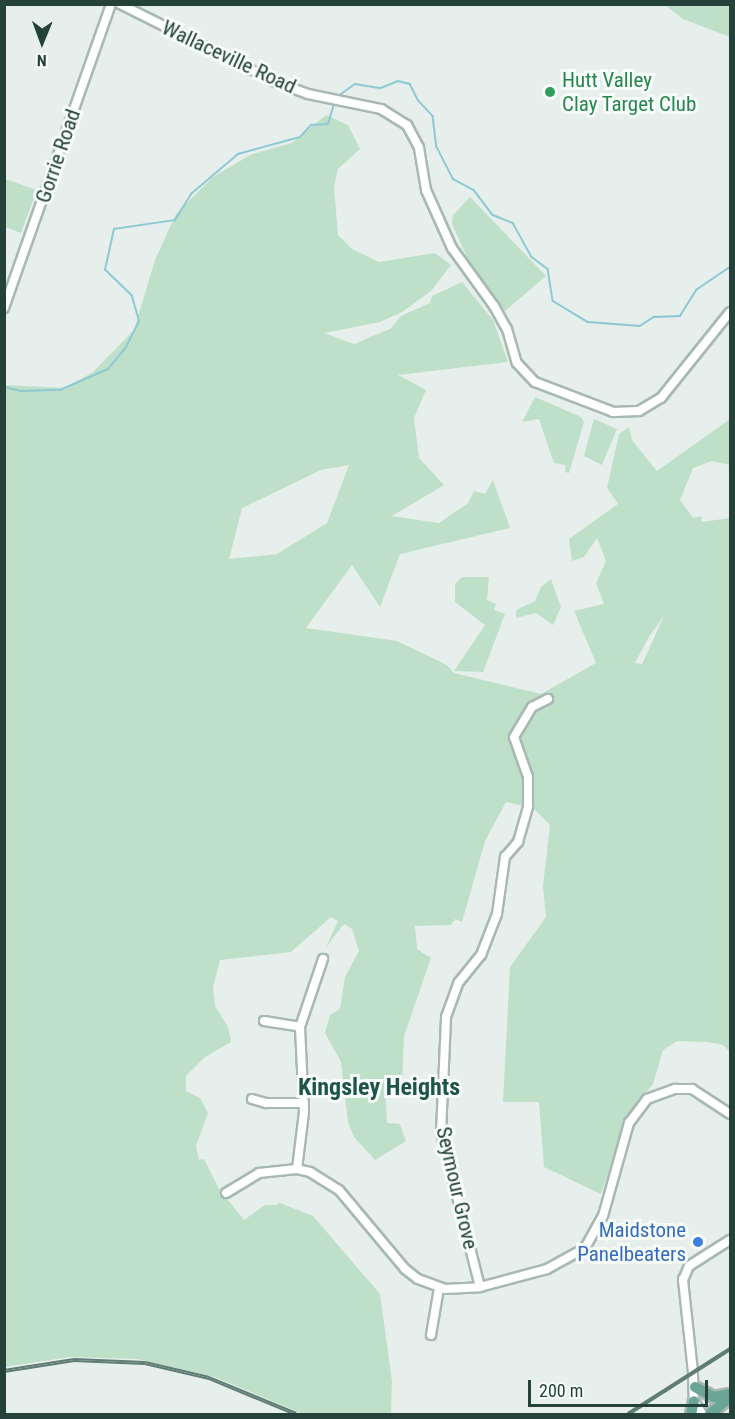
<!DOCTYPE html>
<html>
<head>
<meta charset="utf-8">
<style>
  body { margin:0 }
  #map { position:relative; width:735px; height:1419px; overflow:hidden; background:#e6efeb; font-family:"Roboto Condensed",sans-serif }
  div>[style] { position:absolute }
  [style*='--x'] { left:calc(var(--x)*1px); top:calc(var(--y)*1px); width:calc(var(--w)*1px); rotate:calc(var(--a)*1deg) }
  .green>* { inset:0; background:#bfe0c8 }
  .stream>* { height:1.5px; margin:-0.75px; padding:0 0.75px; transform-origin:0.75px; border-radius:0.75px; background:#8ec9d4 }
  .roads { filter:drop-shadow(2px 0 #a8b8b2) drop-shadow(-2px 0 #a8b8b2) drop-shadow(0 2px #a8b8b2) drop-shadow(0 -2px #a8b8b2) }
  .minor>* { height:8px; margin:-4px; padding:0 4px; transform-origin:4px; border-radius:4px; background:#fff }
  .major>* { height:10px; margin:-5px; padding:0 5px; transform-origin:5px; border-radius:5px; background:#6aa596 }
  .rail>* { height:4px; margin-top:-2px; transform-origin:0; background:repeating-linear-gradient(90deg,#f7fbf9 0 4.5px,#5f7d75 0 9px); box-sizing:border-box; border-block:2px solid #5f7d75 }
  .dots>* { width:16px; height:16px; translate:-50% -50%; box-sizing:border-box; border:3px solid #f7fbf9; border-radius:50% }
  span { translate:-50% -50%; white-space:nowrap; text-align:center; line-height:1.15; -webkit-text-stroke:6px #f7fbf9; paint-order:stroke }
  .street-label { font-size:21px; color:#24423a }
  .leisure-label { font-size:21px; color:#27864d }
  .left { translate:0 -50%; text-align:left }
  .shop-label { font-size:21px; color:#366cbe }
  .right { translate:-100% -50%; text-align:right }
  .quarter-label { font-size:24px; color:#1f5548; font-weight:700 }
  .frame { position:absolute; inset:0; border:6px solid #24423a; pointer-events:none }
  .north { position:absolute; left:12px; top:12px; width:60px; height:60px; -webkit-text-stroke:4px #f7fbf9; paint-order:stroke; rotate:181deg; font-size:16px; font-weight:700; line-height:24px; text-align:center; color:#24423a }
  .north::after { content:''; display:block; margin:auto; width:21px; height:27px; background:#24423a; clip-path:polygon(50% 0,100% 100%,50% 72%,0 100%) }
  .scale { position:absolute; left:528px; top:1380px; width:180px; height:27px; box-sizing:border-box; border:3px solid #24423a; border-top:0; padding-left:8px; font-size:18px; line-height:21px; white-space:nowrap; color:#24423a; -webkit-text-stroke:4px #f7fbf9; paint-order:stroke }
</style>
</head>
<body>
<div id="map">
  <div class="green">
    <i style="clip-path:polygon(665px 5px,730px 5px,730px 37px,683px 19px)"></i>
    <i style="clip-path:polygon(evenodd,326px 115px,348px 125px,360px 149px,338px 169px,334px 187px,338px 235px,352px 249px,379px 262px,435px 253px,451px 265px,431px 291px,402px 312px,380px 322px,324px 333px,354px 344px,390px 329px,401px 316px,430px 303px,432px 296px,462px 282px,493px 320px,508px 362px,398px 375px,426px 390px,414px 418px,419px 458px,444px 485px,392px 516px,439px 523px,468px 503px,474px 491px,485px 494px,493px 480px,510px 528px,400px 554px,380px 607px,352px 565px,306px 628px,397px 641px,447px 665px,454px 673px,541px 694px,596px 663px,574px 611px,604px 604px,596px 583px,606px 561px,597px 538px,584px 557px,572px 561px,569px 539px,618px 504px,607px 488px,619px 434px,629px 427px,632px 440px,657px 471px,730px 419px,730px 465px,712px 461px,693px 468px,680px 500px,693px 518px,701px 516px,702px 522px,730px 518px,730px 1052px,723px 1045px,708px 1042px,677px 1041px,663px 1050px,653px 1084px,628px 1115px,601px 1194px,544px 1167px,539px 1102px,503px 1102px,510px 967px,546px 917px,543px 886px,550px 825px,533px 808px,506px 802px,485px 841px,462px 922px,455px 919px,451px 925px,415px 926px,417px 949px,431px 958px,404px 1036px,402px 1086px,385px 1087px,387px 1123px,400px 1124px,406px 1141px,375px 1160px,354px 1137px,348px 1122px,341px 1062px,325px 1033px,330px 1015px,340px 1009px,345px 977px,359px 951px,352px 929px,344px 924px,326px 947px,338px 921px,331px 917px,291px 952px,220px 960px,213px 988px,215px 1006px,228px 1027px,231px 1042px,205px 1057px,186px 1076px,186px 1091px,200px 1098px,208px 1113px,196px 1146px,199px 1160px,204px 1159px,219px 1189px,244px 1220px,265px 1205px,278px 1205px,278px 1202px,313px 1216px,380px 1294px,392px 1381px,391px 1414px,303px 1414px,215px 1377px,137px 1359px,70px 1357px,5px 1367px,5px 385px,65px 388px,93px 372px,134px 330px,155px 260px,176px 214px,213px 177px,252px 154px,292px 143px,326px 115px,349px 465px,327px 523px,277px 554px,229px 559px,242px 508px,321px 470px,349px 465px,326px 115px,664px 616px,642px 664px,635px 663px,650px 635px,664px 616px)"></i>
    <i style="clip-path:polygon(5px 179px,37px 190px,21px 233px,5px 227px)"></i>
    <i style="clip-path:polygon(470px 197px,546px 276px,505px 311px,471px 266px,452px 224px,453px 215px)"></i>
    <i style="clip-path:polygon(535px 397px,581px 417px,584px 422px,569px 473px,565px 472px,566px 465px,554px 463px,539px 419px,522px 422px)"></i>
    <i style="clip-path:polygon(594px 419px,617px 429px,602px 465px,584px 456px)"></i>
    <i style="clip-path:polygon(462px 577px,489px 577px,487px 600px,496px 604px,494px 610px,505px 614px,483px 672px,454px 671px,485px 625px,455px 602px,455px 584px)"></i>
    <i style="clip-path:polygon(551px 579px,561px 607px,553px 625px,536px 613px,516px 618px,516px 610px,535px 601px,541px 587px)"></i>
  </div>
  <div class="stream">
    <i style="--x:337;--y:97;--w:22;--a:-36"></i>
    <i style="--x:355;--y:84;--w:26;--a:9"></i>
    <i style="--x:381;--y:88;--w:18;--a:-22"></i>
    <i style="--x:398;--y:81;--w:12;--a:14"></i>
    <i style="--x:410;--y:84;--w:18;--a:63"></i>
    <i style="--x:418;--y:100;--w:22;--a:47"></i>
    <i style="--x:433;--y:116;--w:31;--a:83"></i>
    <i style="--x:437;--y:147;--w:36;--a:63"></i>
    <i style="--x:453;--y:179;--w:24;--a:28"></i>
    <i style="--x:474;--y:190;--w:31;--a:53"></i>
    <i style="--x:493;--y:215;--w:22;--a:22"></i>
    <i style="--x:513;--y:223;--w:39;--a:61"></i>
    <i style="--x:532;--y:257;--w:20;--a:37"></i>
    <i style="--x:548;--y:269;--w:32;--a:81"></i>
    <i style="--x:553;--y:301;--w:41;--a:31"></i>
    <i style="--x:588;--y:322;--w:52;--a:4.4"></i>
    <i style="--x:640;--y:326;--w:17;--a:-33"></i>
    <i style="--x:654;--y:317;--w:26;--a:-2"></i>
    <i style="--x:680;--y:316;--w:31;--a:-58"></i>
    <i style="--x:696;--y:290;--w:41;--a:-34.1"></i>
    <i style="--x:4;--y:387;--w:18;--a:13"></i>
    <i style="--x:22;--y:391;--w:38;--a:-2"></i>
    <i style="--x:60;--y:390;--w:52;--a:-23.6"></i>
    <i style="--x:108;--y:369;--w:26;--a:-50"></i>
    <i style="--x:125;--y:349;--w:31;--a:-63"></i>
    <i style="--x:139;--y:321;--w:26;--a:-106"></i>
    <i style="--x:132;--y:296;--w:37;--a:-136"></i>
    <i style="--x:105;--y:270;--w:42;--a:-77.6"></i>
    <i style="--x:114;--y:229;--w:62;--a:-8.4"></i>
    <i style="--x:175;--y:220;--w:31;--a:-58"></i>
    <i style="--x:191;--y:194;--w:62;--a:-40.4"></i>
    <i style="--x:238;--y:154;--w:64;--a:-15.3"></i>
    <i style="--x:300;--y:137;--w:16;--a:-47"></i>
    <i style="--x:311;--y:125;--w:17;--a:-3"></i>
    <i style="--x:328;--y:124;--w:21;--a:-73"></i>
  </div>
  <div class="roads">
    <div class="minor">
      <i style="--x:120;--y:4;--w:177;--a:26.6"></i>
      <i style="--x:278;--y:83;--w:32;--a:20"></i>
      <i style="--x:308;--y:94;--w:75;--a:11.6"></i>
      <i style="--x:381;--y:109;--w:31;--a:32"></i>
      <i style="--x:407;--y:125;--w:26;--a:62"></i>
      <i style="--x:419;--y:148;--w:43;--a:80.5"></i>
      <i style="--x:426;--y:190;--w:64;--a:65.9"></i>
      <i style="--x:452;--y:248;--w:72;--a:54.1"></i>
      <i style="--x:494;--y:306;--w:26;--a:61"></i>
      <i style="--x:507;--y:329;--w:35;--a:74"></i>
      <i style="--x:517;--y:363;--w:26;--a:47"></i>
      <i style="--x:535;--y:382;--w:84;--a:21"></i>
      <i style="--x:613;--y:412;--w:26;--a:-2"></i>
      <i style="--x:639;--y:411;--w:26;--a:-31"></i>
      <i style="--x:661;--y:398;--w:110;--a:-51.3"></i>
      <i style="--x:4;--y:308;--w:322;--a:-70.6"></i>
      <i style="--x:264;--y:1021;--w:36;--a:9"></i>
      <i style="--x:252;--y:1099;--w:15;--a:16"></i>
      <i style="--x:266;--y:1103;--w:38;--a:0"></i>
      <i style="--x:297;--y:1169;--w:57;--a:-83"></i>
      <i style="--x:304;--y:1112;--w:85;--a:-92.7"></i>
      <i style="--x:300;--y:1027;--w:72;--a:-71.3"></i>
      <i style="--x:226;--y:1193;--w:39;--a:-31"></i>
      <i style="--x:259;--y:1173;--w:38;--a:-6"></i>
      <i style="--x:297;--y:1169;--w:13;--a:13"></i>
      <i style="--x:310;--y:1172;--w:34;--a:32"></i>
      <i style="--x:339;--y:1190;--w:103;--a:50.1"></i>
      <i style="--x:405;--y:1269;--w:16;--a:38"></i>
      <i style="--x:418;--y:1279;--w:29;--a:20"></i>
      <i style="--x:445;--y:1289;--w:35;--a:-3"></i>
      <i style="--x:480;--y:1287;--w:69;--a:-15"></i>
      <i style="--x:547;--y:1269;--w:43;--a:-28.9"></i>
      <i style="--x:585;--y:1248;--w:37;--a:-61"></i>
      <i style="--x:603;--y:1216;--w:97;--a:-74.4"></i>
      <i style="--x:629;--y:1123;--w:30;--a:-53"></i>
      <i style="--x:647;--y:1099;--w:30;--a:-20"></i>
      <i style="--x:675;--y:1089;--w:17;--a:0"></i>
      <i style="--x:692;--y:1089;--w:45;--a:33.3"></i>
      <i style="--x:480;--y:1287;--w:159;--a:-104.2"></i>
      <i style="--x:441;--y:1133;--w:116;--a:-87.5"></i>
      <i style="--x:446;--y:1017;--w:37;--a:-70"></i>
      <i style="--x:459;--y:982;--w:35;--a:-51"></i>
      <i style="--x:481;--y:955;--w:44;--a:-68.7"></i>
      <i style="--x:497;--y:914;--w:58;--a:-82"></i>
      <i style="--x:505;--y:857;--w:20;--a:-49"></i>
      <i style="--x:518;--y:842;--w:37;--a:-74"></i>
      <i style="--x:528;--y:806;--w:29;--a:-90"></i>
      <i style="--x:528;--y:777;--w:42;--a:-109.3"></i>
      <i style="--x:514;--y:737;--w:35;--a:-59"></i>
      <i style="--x:532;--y:707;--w:18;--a:-27"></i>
      <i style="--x:431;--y:1335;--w:48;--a:-80.3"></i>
      <i style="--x:693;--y:1372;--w:93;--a:-96.2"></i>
      <i style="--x:683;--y:1280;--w:15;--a:-67"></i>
      <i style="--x:689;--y:1266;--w:49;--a:-32.4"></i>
      <i style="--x:693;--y:1376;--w:25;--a:88"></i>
      <i style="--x:694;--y:1401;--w:15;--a:58"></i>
    </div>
    <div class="major">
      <i style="--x:695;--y:1387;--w:21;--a:28"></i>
      <i style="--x:714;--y:1397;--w:16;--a:-11"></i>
      <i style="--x:691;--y:1414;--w:13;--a:-77"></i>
      <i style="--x:710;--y:1414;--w:26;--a:-40"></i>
    </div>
  </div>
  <div class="rail">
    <i style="--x:4;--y:1371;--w:71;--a:-8.9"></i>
    <i style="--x:74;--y:1360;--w:71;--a:2.4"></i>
    <i style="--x:145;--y:1363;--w:66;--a:13.2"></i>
    <i style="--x:209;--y:1378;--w:94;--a:22.5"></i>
    <i style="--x:628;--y:1414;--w:121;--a:-32.5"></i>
  </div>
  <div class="dots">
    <i style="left:550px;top:92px;background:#2e9e5b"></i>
    <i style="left:698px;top:1242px;background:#3f7fe0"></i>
  </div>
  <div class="street-label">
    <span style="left:229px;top:57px;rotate:25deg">Wallaceville Road</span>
    <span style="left:58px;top:156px;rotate:-71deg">Gorrie Road</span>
    <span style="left:457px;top:1188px;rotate:77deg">Seymour Grove</span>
  </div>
  <div class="leisure-label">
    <span class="left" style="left:562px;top:92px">Hutt Valley<br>Clay Target Club</span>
  </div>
  <div class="shop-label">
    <span class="right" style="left:686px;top:1242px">Maidstone<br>Panelbeaters</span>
  </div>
  <div class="quarter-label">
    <span style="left:379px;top:1088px">Kingsley Heights</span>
  </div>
  <div class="frame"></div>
  <div class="north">N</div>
  <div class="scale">200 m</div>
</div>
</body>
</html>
